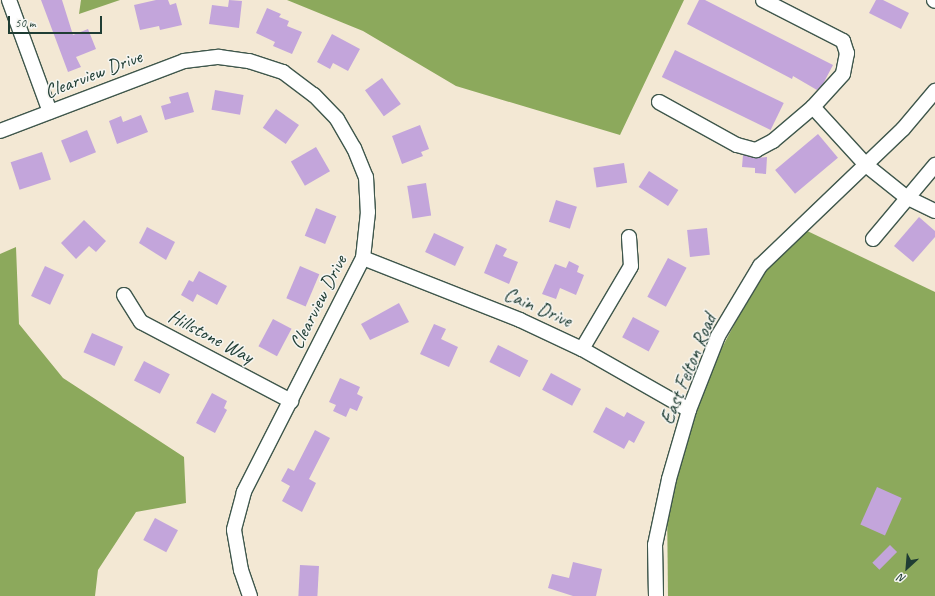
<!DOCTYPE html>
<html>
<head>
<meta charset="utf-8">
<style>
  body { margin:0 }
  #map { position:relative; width:935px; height:596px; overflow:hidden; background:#f3e8d4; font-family:Caveat,sans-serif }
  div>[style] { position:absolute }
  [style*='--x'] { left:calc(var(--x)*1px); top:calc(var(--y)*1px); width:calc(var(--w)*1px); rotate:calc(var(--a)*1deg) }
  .forest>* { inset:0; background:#8ca95c }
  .building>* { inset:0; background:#c3a5db; transform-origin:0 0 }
  .roads { filter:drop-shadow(1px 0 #3f574c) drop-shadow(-1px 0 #3f574c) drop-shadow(0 1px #3f574c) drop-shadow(0 -1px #3f574c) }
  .minor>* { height:14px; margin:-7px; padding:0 7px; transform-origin:7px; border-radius:7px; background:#fff }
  span { translate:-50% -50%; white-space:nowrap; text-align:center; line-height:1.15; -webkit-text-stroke:3px #f6f6f2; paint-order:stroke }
  .street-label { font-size:20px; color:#1f3d34 }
  .north { position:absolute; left:887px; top:548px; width:40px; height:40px; -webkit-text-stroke:3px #f6f6f2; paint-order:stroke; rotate:206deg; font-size:11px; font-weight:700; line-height:16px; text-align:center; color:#1f3d34 }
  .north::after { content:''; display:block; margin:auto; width:14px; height:18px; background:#1f3d34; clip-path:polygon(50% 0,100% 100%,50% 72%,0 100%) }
  .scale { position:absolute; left:8px; top:16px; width:94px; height:18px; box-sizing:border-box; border:2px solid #1f3d34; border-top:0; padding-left:5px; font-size:12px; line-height:14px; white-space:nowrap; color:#1f3d34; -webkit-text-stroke:3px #f6f6f2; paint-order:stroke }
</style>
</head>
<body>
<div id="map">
  <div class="forest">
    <i style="clip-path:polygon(81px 0,120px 0,79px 14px)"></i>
    <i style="clip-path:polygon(287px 0,684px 0,620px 135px,456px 86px,363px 31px)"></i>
    <i style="clip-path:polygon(801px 228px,935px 292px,935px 596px,668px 596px,667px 502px,689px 410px,761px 274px)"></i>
    <i style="clip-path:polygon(16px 247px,19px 324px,63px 378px,184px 457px,186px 503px,136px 512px,98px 570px,95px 596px,0 596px,0 254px)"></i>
  </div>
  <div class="building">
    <i style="clip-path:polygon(41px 0,62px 0,73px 35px,88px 29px,96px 49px,76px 57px,81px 67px,68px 72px)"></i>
    <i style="clip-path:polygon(156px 0,168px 0,170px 5px,176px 3px,182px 25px,160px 30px,159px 26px,140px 30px,134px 5px)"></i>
    <i style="clip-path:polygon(229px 0,242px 1px,239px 28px,209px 24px,212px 5px,228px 7px)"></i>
    <i style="clip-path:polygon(699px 0,705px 0,833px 65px,823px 84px,817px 90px,793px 76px,792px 79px,687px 24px)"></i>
    <i style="clip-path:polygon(876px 0,883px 0,909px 13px,901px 29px,869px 13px)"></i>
    <i style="clip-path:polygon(267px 8px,281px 14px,279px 17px,289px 21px,287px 26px,302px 32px,292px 54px,273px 46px,275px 42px,256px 33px)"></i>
    <i style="clip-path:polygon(332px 34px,360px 49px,348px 71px,333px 63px,330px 69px,317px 62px)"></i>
    <i style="left:675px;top:50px;width:121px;height:30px;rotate:26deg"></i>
    <i style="left:382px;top:78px;width:32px;height:21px;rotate:54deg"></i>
    <i style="left:215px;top:90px;width:29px;height:20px;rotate:10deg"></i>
    <i style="clip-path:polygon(188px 92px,194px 112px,165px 120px,161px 106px,171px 103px,169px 97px)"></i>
    <i style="left:276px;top:109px;width:28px;height:23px;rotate:35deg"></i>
    <i style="clip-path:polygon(141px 115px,148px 132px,117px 144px,109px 121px,121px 116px,123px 122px)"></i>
    <i style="clip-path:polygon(420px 125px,429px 149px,421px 152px,423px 156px,402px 164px,392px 136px)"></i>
    <i style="left:87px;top:130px;width:24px;height:28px;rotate:68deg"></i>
    <i style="left:818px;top:134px;width:31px;height:56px;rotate:50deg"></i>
    <i style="left:316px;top:147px;width:28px;height:29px;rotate:60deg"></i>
    <i style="left:42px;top:152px;width:29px;height:33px;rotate:72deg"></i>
    <i style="clip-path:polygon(743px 155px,754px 158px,767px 157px,766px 174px,755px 173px,755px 168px,742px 167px)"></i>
    <i style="left:624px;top:163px;width:20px;height:31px;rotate:81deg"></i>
    <i style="left:649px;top:171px;width:35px;height:19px;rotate:33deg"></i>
    <i style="left:426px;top:183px;width:33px;height:19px;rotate:81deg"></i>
    <i style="left:556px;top:200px;width:22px;height:23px;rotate:18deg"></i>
    <i style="left:316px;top:208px;width:22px;height:30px;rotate:22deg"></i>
    <i style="clip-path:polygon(919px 217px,935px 231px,935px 237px,913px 262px,894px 246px)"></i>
    <i style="clip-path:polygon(84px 220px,106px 241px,96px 252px,89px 246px,76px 259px,61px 243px)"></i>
    <i style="clip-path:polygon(147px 227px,175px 242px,166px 260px,139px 243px)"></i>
    <i style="left:707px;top:228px;width:27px;height:20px;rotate:84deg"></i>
    <i style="left:434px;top:233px;width:33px;height:21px;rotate:25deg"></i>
    <i style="clip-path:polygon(496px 244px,507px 249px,503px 256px,518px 262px,509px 284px,484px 273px)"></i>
    <i style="left:668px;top:258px;width:21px;height:44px;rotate:28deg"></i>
    <i style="clip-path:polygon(569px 261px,579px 266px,577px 272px,584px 275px,576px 295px,560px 288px,556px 299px,542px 294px,555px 264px,566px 268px)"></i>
    <i style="left:45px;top:266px;width:21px;height:33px;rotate:25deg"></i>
    <i style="left:300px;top:266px;width:21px;height:35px;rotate:23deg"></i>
    <i style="clip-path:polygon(199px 271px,227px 286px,217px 305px,197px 294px,193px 302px,181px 295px,189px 280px,193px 282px)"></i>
    <i style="clip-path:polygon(399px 303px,409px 322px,370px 340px,361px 324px)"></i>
    <i style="left:633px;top:317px;width:30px;height:23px;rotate:28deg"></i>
    <i style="left:273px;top:319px;width:21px;height:31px;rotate:28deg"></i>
    <i style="clip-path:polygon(434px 324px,446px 329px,441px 339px,458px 347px,449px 367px,420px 354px)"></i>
    <i style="left:92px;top:333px;width:34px;height:21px;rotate:24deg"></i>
    <i style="left:498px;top:345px;width:34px;height:19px;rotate:27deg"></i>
    <i style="left:144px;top:361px;width:29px;height:22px;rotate:27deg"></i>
    <i style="left:551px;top:373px;width:34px;height:19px;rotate:28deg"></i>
    <i style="clip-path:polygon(340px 378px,360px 387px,357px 394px,363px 397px,357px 411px,350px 408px,346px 417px,333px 411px,336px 405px,329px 402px)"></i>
    <i style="clip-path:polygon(212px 393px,227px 401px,224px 408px,227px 410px,215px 433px,196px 423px)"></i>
    <i style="clip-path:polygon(606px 407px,624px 417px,627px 412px,645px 422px,634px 443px,629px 440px,624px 449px,593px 432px)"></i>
    <i style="clip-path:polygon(315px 430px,330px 438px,309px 479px,316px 483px,302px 512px,282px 501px,290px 486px,281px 481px,288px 468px,294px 471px)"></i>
    <i style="left:877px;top:487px;width:27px;height:41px;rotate:24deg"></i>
    <i style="left:155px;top:518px;width:26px;height:25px;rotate:28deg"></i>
    <i style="left:890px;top:545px;width:10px;height:25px;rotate:45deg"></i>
    <i style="clip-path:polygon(573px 562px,602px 569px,596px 596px,573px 596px,548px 588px,552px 574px,569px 578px)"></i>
    <i style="left:300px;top:565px;width:19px;height:31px;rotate:3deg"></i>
  </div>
  <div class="roads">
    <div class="minor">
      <i style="--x:9;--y:0;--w:119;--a:69.9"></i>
      <i style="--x:763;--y:0;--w:90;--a:27.1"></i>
      <i style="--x:843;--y:41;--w:13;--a:72"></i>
      <i style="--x:847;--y:53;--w:21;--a:101"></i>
      <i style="--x:843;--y:74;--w:45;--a:132.3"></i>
      <i style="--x:813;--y:107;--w:79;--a:47.6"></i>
      <i style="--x:866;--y:165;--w:51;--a:38.7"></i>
      <i style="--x:906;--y:197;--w:32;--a:26"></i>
      <i style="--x:934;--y:0;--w:1;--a:45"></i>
      <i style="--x:659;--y:102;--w:89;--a:28.9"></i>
      <i style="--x:737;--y:145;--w:20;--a:15"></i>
      <i style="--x:756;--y:150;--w:19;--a:-28"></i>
      <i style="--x:773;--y:141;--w:52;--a:-40.4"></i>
      <i style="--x:0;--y:131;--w:197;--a:-20.8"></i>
      <i style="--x:184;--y:61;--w:35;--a:-7"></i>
      <i style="--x:219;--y:57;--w:30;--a:8"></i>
      <i style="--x:249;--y:61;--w:36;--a:18"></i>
      <i style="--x:283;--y:72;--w:39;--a:37"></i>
      <i style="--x:314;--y:95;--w:33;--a:46"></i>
      <i style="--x:337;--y:119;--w:34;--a:60"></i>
      <i style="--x:354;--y:148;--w:31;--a:68"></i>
      <i style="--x:366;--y:177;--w:35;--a:87"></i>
      <i style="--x:368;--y:212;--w:46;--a:96.2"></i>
      <i style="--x:363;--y:258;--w:263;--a:117"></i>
      <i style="--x:244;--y:492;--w:39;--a:105"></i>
      <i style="--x:234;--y:530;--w:41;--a:80.1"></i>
      <i style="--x:241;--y:570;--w:28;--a:71"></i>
      <i style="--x:873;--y:239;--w:97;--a:-50"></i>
      <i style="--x:363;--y:258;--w:169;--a:21.5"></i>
      <i style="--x:520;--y:320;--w:68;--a:25.1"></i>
      <i style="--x:582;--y:349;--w:123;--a:29.7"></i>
      <i style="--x:124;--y:295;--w:32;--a:58"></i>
      <i style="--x:141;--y:322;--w:170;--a:27.8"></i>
      <i style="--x:582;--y:349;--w:96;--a:-59.4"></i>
      <i style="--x:631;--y:266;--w:29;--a:-94"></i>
      <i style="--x:656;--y:596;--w:51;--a:-91.1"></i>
      <i style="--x:655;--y:545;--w:67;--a:-78"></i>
      <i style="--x:669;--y:479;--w:72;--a:-73.8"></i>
      <i style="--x:689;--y:410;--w:79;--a:-68.6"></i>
      <i style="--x:718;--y:336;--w:82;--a:-59"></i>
      <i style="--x:760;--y:266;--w:198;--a:-43.8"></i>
      <i style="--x:903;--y:129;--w:50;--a:-49.9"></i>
    </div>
  </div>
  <div class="street-label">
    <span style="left:93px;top:74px;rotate:-21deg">Clearview Drive</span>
    <span style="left:318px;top:302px;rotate:-63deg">Clearview Drive</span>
    <span style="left:538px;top:307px;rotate:24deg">Cain Drive</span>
    <span style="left:211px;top:336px;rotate:28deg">Hillstone Way</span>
    <span style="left:688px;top:369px;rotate:-68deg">East Felton Road</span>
  </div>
  <div class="north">N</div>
  <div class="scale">50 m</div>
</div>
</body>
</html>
